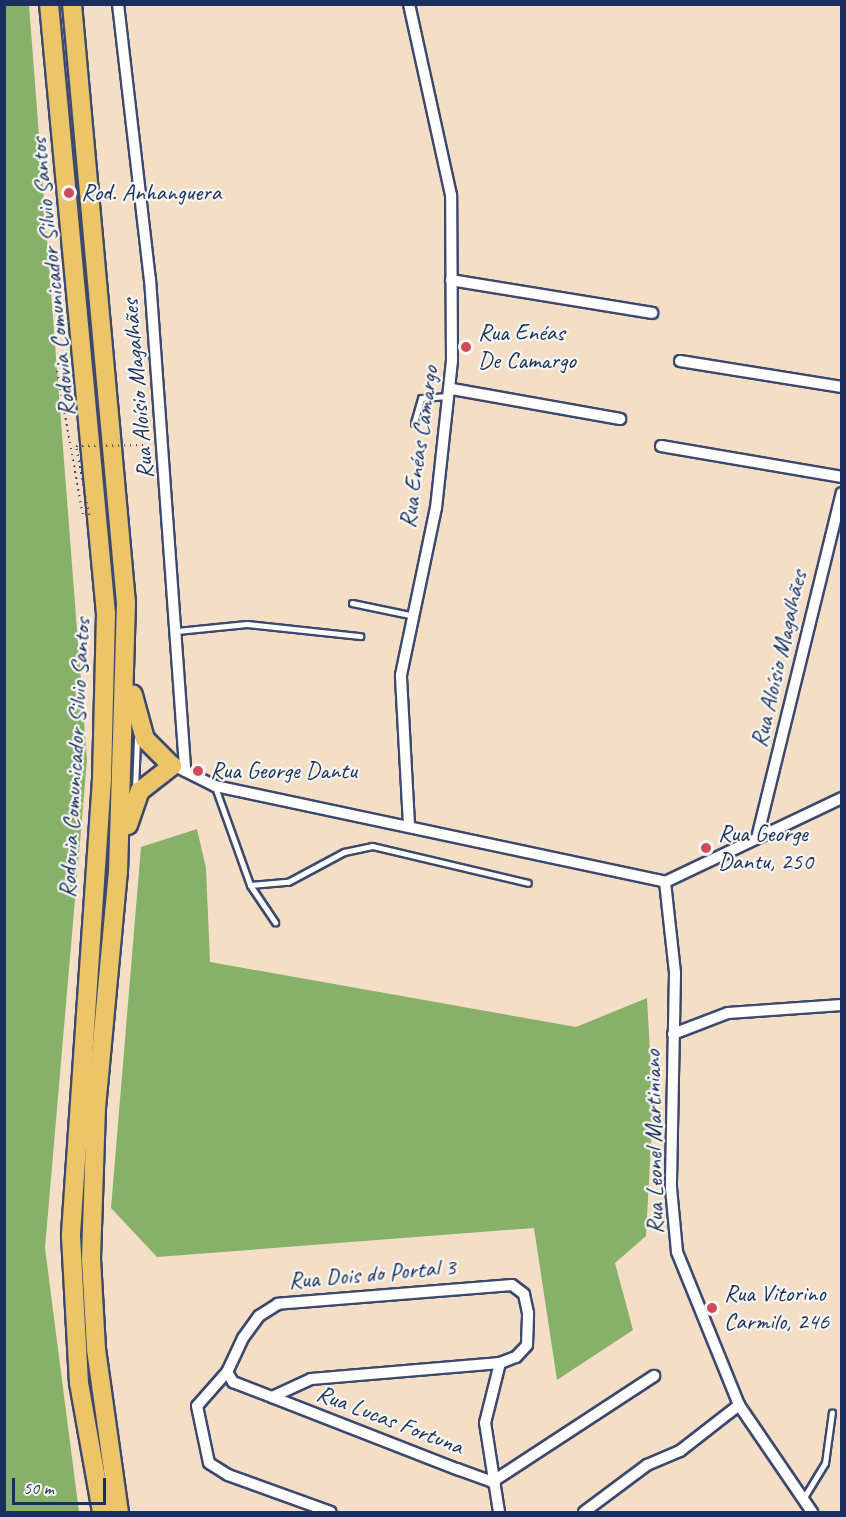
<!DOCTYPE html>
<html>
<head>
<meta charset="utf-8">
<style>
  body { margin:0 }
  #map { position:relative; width:846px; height:1517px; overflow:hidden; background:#f4dfc6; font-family:Caveat,sans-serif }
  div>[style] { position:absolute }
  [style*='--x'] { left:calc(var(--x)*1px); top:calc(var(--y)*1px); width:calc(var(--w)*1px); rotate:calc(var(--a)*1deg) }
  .forest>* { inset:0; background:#87b168 }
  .path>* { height:2px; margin-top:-1px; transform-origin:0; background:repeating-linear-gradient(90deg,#3c496e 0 1.5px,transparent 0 6px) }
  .roads { filter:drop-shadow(2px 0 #3c496e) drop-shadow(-2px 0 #3c496e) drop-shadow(0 2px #3c496e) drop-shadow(0 -2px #3c496e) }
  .service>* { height:5px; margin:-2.5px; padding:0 2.5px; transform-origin:2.5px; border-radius:2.5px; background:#fff }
  .minor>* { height:10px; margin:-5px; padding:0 5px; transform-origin:5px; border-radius:5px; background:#fff }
  .motorway>* { height:18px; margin:-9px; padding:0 9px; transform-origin:9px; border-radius:9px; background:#edc569 }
  .path-bridge>* { height:2px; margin-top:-1px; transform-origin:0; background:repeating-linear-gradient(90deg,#3c496e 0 1.5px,transparent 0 6px) }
  .dots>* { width:16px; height:16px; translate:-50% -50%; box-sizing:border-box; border:3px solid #f6f6f2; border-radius:50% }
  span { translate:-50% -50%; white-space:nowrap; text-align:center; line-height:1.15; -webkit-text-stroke:4.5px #f6f6f2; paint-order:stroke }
  .poi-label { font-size:24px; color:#1b2f5e }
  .left { translate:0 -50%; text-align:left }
  .street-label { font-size:24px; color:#1b2f5e }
  .frame { position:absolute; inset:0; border:6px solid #1b2f5e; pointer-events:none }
  .scale { position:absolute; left:12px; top:1478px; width:94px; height:27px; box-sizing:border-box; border:3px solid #1b2f5e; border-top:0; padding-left:8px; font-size:18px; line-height:21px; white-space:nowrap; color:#1b2f5e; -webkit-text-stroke:4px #f6f6f2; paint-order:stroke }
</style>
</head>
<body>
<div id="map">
  <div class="forest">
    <i style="clip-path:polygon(29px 5px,87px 760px,45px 1248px,79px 1512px,4px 1512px,4px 5px)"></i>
    <i style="clip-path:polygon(197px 829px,206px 868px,210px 962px,576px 1027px,647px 998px,653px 1106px,646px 1236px,615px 1263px,633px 1330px,557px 1380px,534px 1228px,157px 1257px,111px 1208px,141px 847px)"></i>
  </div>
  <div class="path">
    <i style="--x:57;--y:371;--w:146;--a:79.8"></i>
  </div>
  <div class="roads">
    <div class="service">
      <i style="--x:414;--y:423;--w:26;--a:-74"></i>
      <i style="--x:421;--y:398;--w:27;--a:-4"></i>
      <i style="--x:352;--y:603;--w:59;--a:11.7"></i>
      <i style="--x:177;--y:631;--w:70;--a:-5.7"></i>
      <i style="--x:247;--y:624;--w:114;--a:6.1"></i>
      <i style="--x:215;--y:787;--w:104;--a:70.3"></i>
      <i style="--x:250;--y:885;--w:45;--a:56"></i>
      <i style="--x:135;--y:789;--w:50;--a:-87.7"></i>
      <i style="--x:250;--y:885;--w:38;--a:-5"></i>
      <i style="--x:288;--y:882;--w:64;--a:-28.2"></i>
      <i style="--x:344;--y:852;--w:29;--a:-12"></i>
      <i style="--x:372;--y:846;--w:160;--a:13.3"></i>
      <i style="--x:803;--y:1499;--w:42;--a:-58.6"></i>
      <i style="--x:825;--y:1463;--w:51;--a:-82.2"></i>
    </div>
    <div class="minor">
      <i style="--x:118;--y:4;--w:277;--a:83.4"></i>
      <i style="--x:150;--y:279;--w:493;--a:85.9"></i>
      <i style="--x:451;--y:280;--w:204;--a:9.3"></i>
      <i style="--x:680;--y:361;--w:164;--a:9.1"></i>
      <i style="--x:452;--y:389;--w:171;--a:10.1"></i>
      <i style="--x:661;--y:446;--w:184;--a:9.7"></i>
      <i style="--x:179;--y:768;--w:40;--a:26.6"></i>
      <i style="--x:215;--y:786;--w:460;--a:12"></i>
      <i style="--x:409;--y:825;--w:150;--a:-93.1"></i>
      <i style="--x:401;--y:675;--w:171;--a:-78.2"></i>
      <i style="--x:436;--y:508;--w:148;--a:-83.8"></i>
      <i style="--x:452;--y:361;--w:166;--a:-90.3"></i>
      <i style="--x:451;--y:195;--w:196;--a:-102.4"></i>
      <i style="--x:758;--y:834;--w:351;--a:-76.2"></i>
      <i style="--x:665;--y:882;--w:92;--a:83.7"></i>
      <i style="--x:675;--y:973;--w:215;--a:91.1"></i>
      <i style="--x:671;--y:1188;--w:64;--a:84.6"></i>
      <i style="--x:677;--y:1252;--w:165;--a:67.9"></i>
      <i style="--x:739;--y:1405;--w:130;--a:55.7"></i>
      <i style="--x:665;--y:882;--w:196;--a:-25.4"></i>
      <i style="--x:673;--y:1034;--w:59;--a:-20.9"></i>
      <i style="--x:728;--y:1013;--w:114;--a:-4"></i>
      <i style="--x:227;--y:1372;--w:45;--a:131.4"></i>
      <i style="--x:197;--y:1406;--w:58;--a:78.1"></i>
      <i style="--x:209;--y:1463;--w:22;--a:32"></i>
      <i style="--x:228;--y:1475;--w:109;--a:19.8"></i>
      <i style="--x:272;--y:1397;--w:43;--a:-24.8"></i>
      <i style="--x:311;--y:1379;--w:190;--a:-4.8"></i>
      <i style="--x:500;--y:1363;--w:17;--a:-21"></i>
      <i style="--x:516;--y:1357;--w:16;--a:-47"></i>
      <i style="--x:527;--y:1345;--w:32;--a:-88"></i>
      <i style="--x:528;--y:1313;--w:19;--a:-102"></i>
      <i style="--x:524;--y:1294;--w:15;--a:-143"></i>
      <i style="--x:512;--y:1285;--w:235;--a:175.4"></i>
      <i style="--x:278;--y:1304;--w:22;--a:148"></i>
      <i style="--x:259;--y:1316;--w:27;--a:126"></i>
      <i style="--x:243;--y:1338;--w:38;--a:115"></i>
      <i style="--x:227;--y:1372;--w:12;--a:59"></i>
      <i style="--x:233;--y:1382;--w:42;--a:21"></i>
      <i style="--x:272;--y:1397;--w:199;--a:21.3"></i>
      <i style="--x:457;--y:1469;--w:37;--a:20"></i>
      <i style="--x:492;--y:1482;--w:194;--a:-33.2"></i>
      <i style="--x:499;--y:1512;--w:90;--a:-98.9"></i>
      <i style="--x:485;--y:1423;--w:62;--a:-76"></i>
      <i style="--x:584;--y:1512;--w:79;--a:-36.7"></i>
      <i style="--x:647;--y:1465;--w:36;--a:-23"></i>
      <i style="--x:680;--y:1451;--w:75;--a:-37.9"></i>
    </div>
    <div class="motorway">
      <i style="--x:49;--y:4;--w:613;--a:84.66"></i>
      <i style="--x:106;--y:614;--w:165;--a:91.4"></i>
      <i style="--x:102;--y:779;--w:458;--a:93.9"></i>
      <i style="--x:71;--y:1236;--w:147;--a:86.9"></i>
      <i style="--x:79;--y:1383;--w:131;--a:79.9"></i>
      <i style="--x:72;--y:4;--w:601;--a:84.85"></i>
      <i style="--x:126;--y:603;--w:268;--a:91.7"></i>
      <i style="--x:118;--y:871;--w:238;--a:95.3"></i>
      <i style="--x:96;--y:1108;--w:151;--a:91.9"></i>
      <i style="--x:91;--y:1259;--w:90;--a:86.8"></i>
      <i style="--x:96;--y:1349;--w:165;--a:82"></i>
      <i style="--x:128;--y:825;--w:36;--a:-71"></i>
      <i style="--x:140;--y:791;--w:41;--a:-38"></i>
      <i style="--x:172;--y:766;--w:38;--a:-135"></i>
      <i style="--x:145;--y:739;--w:46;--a:-105.3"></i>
    </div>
  </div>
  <div class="path-bridge">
    <i style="--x:89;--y:515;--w:70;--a:-100.7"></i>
    <i style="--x:76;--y:446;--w:71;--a:-0.8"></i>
  </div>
  <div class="dots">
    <i style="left:69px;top:193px;background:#d1495b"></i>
    <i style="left:466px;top:347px;background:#d1495b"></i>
    <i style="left:198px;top:771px;background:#d1495b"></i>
    <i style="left:706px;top:848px;background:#d1495b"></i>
    <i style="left:712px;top:1308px;background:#d1495b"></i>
  </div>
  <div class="poi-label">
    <span class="left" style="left:81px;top:193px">Rod. Anhanguera</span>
    <span class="left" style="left:478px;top:347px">Rua Enéas<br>De Camargo</span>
    <span class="left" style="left:210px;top:771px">Rua George Dantu</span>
    <span class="left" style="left:718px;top:848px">Rua George<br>Dantu, 250</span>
    <span class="left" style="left:724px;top:1308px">Rua Vitorino<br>Carmilo, 246</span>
  </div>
  <div class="street-label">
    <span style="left:53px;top:277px;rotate:-96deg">Rodovia Comunicador Silvio Santos</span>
    <span style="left:138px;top:389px;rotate:-95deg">Rua Aloísio Magalhães</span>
    <span style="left:419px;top:447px;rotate:-82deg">Rua Enéas Camargo</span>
    <span style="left:779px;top:659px;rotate:-77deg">Rua Aloísio Magalhães</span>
    <span style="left:75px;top:758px;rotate:-87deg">Rodovia Comunicador Silvio Santos</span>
    <span style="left:654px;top:1142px;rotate:-91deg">Rua Leonel Martiniano</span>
    <span style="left:372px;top:1274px;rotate:-5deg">Rua Dois do Portal 3</span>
    <span style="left:390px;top:1420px;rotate:21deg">Rua Lucas Fortuna</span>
  </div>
  <div class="frame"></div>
  <div class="scale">50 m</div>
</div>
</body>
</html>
